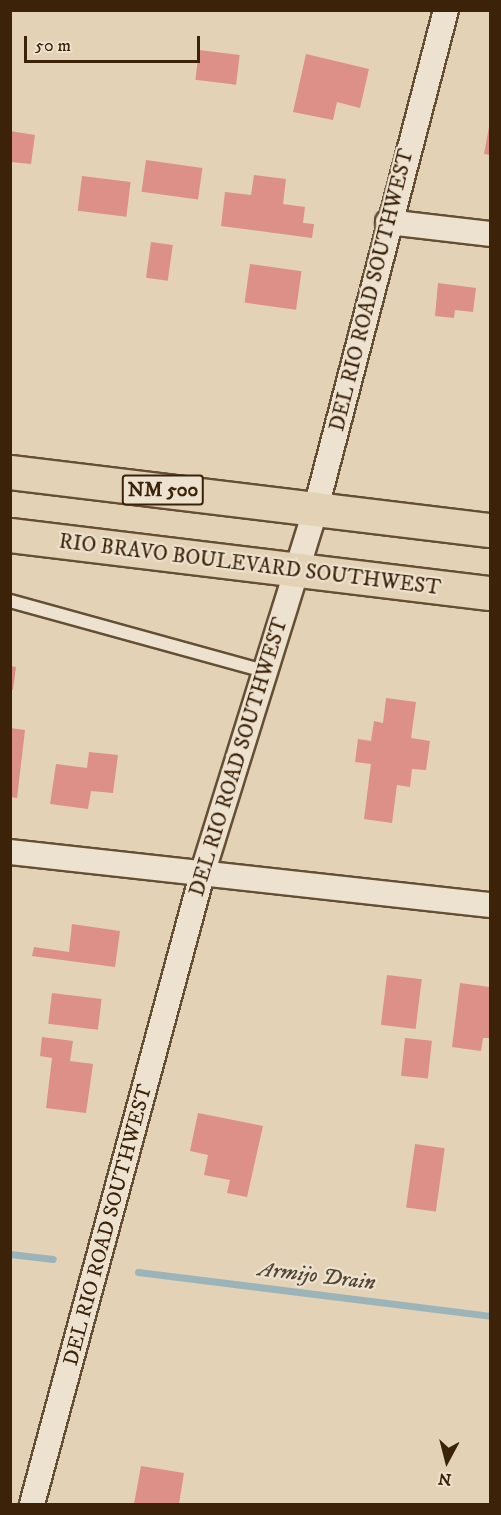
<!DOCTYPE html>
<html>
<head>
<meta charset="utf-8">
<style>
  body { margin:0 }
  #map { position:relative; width:501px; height:1515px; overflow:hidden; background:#e4d2b6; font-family:"IM FELL DW Pica",serif }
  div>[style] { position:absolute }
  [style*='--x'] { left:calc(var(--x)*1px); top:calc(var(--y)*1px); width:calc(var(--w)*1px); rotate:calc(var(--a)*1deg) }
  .stream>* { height:7px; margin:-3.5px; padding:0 3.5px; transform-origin:3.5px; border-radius:3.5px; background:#9bb4ba }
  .building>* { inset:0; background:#dc9088; transform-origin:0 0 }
  .roads { filter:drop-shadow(2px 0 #654e34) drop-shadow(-2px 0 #654e34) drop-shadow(0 2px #654e34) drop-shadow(0 -2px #654e34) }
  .lane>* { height:12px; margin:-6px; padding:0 6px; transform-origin:6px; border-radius:6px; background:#ede2d0 }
  .street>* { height:24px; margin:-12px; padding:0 12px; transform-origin:12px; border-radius:12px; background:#ede2d0 }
  .primary>* { height:33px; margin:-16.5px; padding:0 16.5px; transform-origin:16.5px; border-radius:16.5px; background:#e4d2b6 }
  span { translate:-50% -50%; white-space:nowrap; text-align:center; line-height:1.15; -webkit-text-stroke:4.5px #ede2d0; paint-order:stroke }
  .shield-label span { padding:2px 4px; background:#ede2d0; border:2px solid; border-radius:4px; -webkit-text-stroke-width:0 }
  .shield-label { font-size:20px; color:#3b2208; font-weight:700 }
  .street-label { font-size:21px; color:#3b2208 }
  .water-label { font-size:22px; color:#534634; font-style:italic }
  .frame { position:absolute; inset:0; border:12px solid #3b2208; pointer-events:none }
  .north { position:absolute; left:417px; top:1431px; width:60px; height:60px; -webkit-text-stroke:4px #ede2d0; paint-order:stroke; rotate:187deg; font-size:16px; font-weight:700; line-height:24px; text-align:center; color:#3b2208 }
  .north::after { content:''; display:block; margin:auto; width:21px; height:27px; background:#3b2208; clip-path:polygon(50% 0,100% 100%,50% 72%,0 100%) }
  .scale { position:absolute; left:24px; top:36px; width:176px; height:27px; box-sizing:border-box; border:3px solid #3b2208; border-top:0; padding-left:8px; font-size:18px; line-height:21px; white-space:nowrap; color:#3b2208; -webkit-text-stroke:4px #ede2d0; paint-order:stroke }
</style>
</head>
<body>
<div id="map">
  <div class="stream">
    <i style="--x:10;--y:1254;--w:43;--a:6.6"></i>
    <i style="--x:138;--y:1272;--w:355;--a:7.1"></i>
  </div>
  <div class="building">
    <i style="left:199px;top:50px;width:41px;height:30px;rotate:7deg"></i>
    <i style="clip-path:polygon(306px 54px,369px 69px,360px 108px,337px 102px,333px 120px,293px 112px)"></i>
    <i style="clip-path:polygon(489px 127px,490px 127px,490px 155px,484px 154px)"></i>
    <i style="clip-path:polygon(10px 131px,35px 135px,31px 164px,10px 162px)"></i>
    <i style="left:146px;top:160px;width:57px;height:32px;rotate:8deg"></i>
    <i style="clip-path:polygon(254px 175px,286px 179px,283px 204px,305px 207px,303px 223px,314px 224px,312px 238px,221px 226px,225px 192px,251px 195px)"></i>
    <i style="left:82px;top:176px;width:49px;height:35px;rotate:7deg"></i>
    <i style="left:151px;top:242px;width:22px;height:36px;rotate:8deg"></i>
    <i style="left:250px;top:264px;width:52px;height:39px;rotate:8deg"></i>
    <i style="clip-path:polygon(438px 283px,476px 288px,473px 312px,455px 310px,454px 318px,435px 316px)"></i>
    <i style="clip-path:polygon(10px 666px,16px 667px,13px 690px,10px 690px)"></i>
    <i style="clip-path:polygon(386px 698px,416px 702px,411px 738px,430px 741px,426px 770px,412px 769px,410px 787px,397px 785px,392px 823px,364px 819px,371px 764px,355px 762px,358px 739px,371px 741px,374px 721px,383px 723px)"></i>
    <i style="clip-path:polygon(10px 728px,25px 730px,17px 798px,10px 797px)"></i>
    <i style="clip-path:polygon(89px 752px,118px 755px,113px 793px,91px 791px,88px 809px,50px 804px,56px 764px,87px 768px)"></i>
    <i style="clip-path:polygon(72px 924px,120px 931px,115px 967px,32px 956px,34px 947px,69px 952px)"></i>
    <i style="left:387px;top:975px;width:35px;height:50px;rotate:7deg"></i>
    <i style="clip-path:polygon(460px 983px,490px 987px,490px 1038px,483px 1038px,481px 1051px,452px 1047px)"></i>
    <i style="left:52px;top:993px;width:50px;height:31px;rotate:7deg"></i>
    <i style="clip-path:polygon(42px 1037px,73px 1041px,70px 1061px,93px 1064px,86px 1113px,46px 1108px,52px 1058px,40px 1056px)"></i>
    <i style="left:405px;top:1038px;width:27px;height:38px;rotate:6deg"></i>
    <i style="clip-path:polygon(198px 1113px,263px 1126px,247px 1197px,227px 1193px,230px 1180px,204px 1175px,208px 1155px,190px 1151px)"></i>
    <i style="left:415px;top:1144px;width:30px;height:64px;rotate:8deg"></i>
    <i style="clip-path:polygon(141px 1466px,184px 1473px,179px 1504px,134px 1504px)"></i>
  </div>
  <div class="roads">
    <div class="lane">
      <i style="--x:10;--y:601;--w:264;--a:15.4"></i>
    </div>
    <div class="street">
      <i style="--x:388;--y:222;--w:103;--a:6.7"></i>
      <i style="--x:10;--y:852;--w:483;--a:6.3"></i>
      <i style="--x:32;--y:1504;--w:656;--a:-74.88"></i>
      <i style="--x:203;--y:871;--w:380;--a:-72.7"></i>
      <i style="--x:316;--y:508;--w:515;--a:-75.37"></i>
    </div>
    <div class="primary">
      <i style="--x:10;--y:472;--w:483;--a:6.9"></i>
      <i style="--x:10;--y:535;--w:483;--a:6.9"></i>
    </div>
  </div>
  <div class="shield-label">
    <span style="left:163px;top:490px">NM 500</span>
  </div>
  <div class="street-label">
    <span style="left:372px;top:290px;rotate:-76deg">DEL RIO ROAD SOUTHWEST</span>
    <span style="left:250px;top:565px;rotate:7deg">RIO BRAVO BOULEVARD SOUTHWEST</span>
    <span style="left:239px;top:757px;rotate:-73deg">DEL RIO ROAD SOUTHWEST</span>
    <span style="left:108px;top:1225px;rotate:-75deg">DEL RIO ROAD SOUTHWEST</span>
  </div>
  <div class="water-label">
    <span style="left:317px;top:1276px;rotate:7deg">Armijo Drain</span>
  </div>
  <div class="frame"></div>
  <div class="north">N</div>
  <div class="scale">50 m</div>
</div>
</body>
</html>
